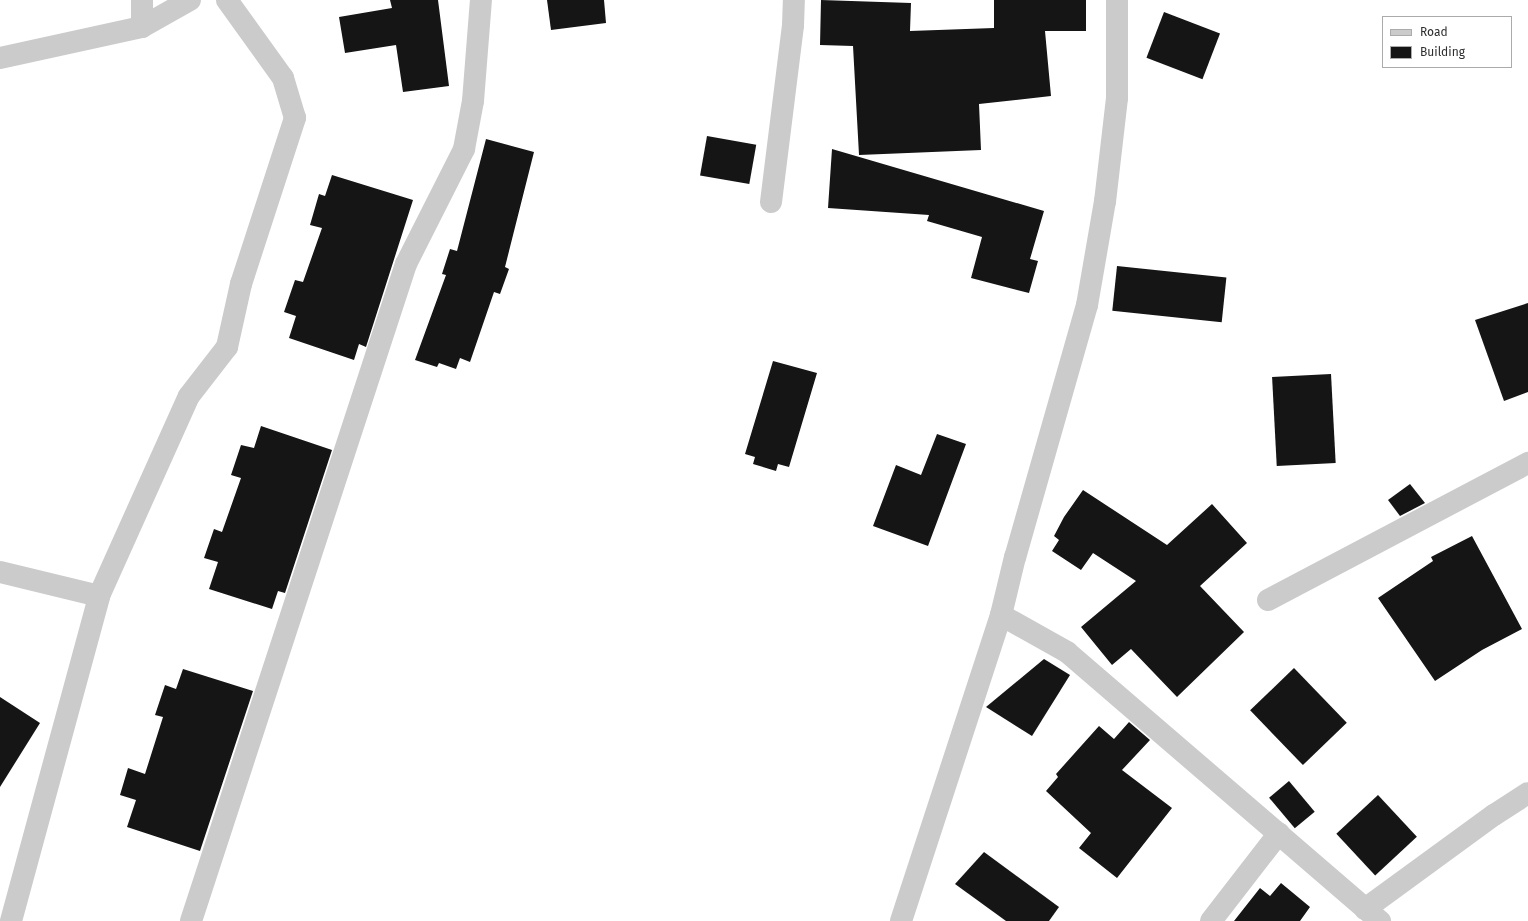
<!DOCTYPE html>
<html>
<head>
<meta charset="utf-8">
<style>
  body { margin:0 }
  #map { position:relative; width:1528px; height:921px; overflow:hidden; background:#fff; font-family:"Fira Sans",sans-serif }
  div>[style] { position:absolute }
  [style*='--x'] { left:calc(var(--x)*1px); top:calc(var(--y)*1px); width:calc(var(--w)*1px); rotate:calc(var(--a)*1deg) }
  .building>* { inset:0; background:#151515; transform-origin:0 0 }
  .minor>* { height:22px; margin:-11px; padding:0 11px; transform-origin:11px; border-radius:11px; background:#cbcbcb }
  span { translate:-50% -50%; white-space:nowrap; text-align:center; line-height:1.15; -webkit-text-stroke:4px #fff; paint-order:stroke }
  .legend { position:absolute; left:1382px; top:16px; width:130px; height:52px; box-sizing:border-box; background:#fff; border:1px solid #ababab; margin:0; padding:5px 7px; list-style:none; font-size:12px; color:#2e2e2e }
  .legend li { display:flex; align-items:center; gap:8px; height:20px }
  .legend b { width:20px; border:1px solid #ababab }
</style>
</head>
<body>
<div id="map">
  <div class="building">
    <i style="clip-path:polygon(390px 0,438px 0,449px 86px,403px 92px,396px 45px,345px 53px,339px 17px,392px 8px)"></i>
    <i style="clip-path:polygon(547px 0,604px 0,606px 23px,551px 30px)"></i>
    <i style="clip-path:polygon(821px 0,911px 3px,910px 31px,994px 28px,994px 0,1086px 0,1086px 31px,1045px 31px,1051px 96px,979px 104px,981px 150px,859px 155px,853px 46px,820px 45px)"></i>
    <i style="left:1164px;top:12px;width:60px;height:49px;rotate:21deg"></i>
    <i style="left:707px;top:136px;width:50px;height:40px;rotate:10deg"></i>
    <i style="clip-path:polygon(486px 139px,534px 152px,505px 267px,509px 269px,500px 294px,494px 292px,470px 362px,460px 358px,456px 369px,439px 363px,437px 367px,415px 360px,446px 275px,442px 274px,450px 249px,457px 251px)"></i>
    <i style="clip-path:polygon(832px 149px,1044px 211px,1030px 259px,1038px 261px,1029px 293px,971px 278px,982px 237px,927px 221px,929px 215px,828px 208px)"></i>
    <i style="clip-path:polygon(332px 175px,413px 200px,366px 347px,359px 344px,354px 360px,289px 338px,296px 316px,284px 312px,295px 280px,303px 282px,322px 228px,310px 225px,319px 194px,325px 196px)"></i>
    <i style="left:1117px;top:266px;width:110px;height:45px;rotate:6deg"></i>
    <i style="clip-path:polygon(1528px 303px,1528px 392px,1504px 401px,1475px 320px)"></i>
    <i style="clip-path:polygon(773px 361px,817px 373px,789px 467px,778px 464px,776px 471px,753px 464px,755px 457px,745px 454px)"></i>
    <i style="left:1331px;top:374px;width:89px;height:59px;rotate:87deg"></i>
    <i style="clip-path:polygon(261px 426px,332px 450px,285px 593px,278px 591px,272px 609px,209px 589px,218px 562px,204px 558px,214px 529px,222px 532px,241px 478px,231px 475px,241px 445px,254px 448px)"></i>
    <i style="clip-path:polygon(937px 434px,966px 444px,928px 546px,873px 526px,896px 465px,921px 475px)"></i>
    <i style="clip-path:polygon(1410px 484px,1425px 503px,1400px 516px,1388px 500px)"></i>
    <i style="clip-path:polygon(1083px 490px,1167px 545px,1212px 504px,1247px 543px,1200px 586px,1244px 632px,1177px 697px,1131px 649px,1112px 665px,1081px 627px,1136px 581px,1093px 553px,1081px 570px,1052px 551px,1059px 540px,1054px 536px,1064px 517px)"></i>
    <i style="clip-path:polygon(1472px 536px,1522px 629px,1482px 650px,1435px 681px,1378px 598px,1433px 561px,1431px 557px)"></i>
    <i style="clip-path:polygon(1044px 659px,1070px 675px,1032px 736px,986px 707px)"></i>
    <i style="left:1294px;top:668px;width:76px;height:61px;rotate:46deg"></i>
    <i style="clip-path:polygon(183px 669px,253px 691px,200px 851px,127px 827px,136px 800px,120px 795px,128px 768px,145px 774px,163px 717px,155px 715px,165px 685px,176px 689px)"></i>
    <i style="clip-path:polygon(0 697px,40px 723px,0 787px)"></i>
    <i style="clip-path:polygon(1129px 722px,1150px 740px,1122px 770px,1172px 808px,1117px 878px,1079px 848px,1091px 833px,1046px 791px,1058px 777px,1056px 774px,1099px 726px,1114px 739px)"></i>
    <i style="left:1289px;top:781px;width:40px;height:26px;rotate:50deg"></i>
    <i style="left:1378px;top:795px;width:57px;height:57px;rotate:47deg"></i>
    <i style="clip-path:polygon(984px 852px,1059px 907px,1049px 921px,1006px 921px,955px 884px)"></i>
    <i style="clip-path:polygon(1281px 883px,1310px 907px,1300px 921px,1234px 921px,1260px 888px,1270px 896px)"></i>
  </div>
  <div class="minor">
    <i style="--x:1117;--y:0;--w:98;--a:90"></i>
    <i style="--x:1117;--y:98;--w:104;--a:96.6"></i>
    <i style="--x:1105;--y:201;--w:106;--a:99.8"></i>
    <i style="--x:1087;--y:305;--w:262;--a:105.9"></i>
    <i style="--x:1015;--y:557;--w:60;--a:103.6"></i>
    <i style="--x:1001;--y:615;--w:76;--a:29.3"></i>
    <i style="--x:1067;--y:652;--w:413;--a:40.7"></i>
    <i style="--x:142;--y:27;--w:27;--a:-90"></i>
    <i style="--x:0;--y:58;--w:145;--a:-12.3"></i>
    <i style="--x:142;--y:27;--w:55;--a:-29.4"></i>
    <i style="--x:771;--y:202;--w:178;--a:-82.9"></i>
    <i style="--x:793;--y:25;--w:25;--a:-88"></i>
    <i style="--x:0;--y:572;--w:102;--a:13.6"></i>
    <i style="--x:1268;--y:600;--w:294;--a:-27.8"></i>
    <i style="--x:1365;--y:909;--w:160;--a:-36.1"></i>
    <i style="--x:1494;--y:815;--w:40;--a:-32.9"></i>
    <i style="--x:11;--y:921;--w:337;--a:-74.8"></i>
    <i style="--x:99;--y:596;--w:219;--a:-65.8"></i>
    <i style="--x:189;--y:396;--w:62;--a:-52.2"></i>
    <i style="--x:227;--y:347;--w:65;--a:-77.5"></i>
    <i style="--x:241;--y:284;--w:175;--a:-72"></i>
    <i style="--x:295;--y:118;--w:42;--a:-106.7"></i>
    <i style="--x:283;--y:78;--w:96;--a:-125.7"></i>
    <i style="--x:191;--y:921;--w:691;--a:-71.88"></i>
    <i style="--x:406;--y:264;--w:129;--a:-63.2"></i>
    <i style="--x:464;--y:149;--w:49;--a:-79.4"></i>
    <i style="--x:473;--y:101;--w:101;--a:-85.5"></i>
    <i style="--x:901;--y:921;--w:322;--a:-71.9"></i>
    <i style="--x:1211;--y:921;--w:111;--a:-52.3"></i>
  </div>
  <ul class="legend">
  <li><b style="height:5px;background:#cbcbcb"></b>Road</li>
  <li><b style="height:11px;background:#151515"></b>Building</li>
  </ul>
</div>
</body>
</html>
